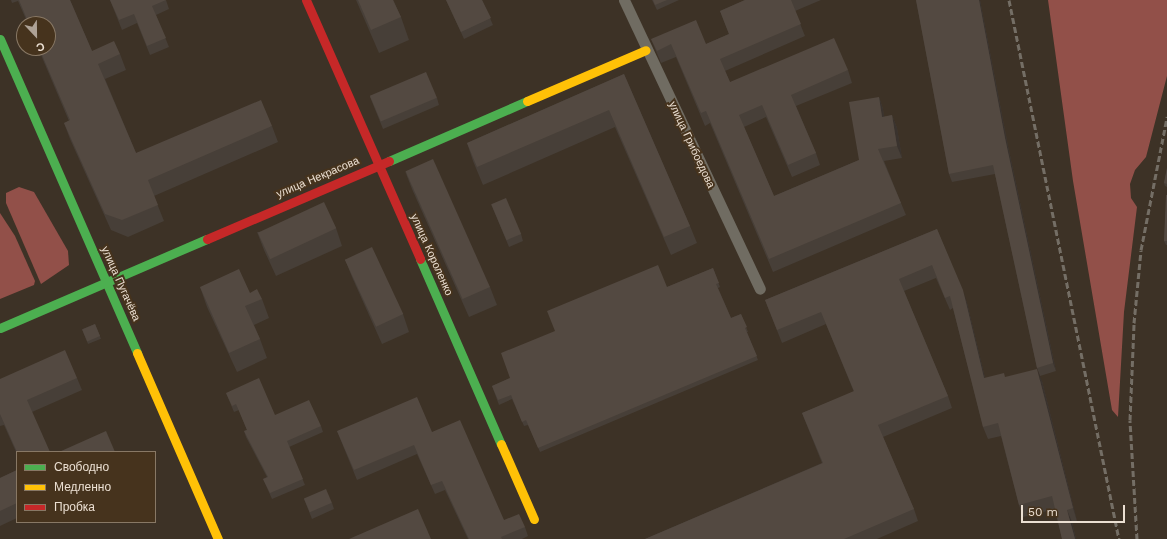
<!DOCTYPE html>
<html>
<head>
<meta charset="utf-8">
<style>
  body { margin:0 }
  #map { position:relative; width:1167px; height:539px; overflow:hidden; background:#3d3226; font-family:"Work Sans",sans-serif }
  div>[style] { position:absolute }
  [style*='--x'] { left:calc(var(--x)*1px); top:calc(var(--y)*1px); width:calc(var(--w)*1px); rotate:calc(var(--a)*1deg) }
  .forest>* { inset:0; background:#925049 }
  .street>* { height:11px; margin:-5.5px; padding:0 5.5px; transform-origin:5.5px; border-radius:5.5px; background:#706c62 }
  .fast>* { height:9px; margin:-4.5px; padding:0 4.5px; transform-origin:4.5px; border-radius:4.5px; background:#4caf50 }
  .slow>* { height:9px; margin:-4.5px; padding:0 4.5px; transform-origin:4.5px; border-radius:4.5px; background:#ffc107 }
  .jam>* { height:9px; margin:-4.5px; padding:0 4.5px; transform-origin:4.5px; border-radius:4.5px; background:#c62828 }
  .rail>* { height:3px; margin-top:-1.5px; transform-origin:0; background:repeating-linear-gradient(90deg,#746e65 0 6px,transparent 0 9px) }
  .wall>* { inset:0; background:#473f38; transform-origin:0 0 }
  .shaded-wall>* { inset:0; background:#3a332e }
  .building>* { inset:0; background:#534941; transform-origin:0 0 }
  span { translate:-50% -50%; white-space:nowrap; text-align:center; line-height:1.15; -webkit-text-stroke:4px #46331d; paint-order:stroke }
  .street-label { font-size:11px; color:#ebdfd2 }
  .legend { position:absolute; left:16px; top:451px; width:140px; height:72px; box-sizing:border-box; background:#46331d; border:1px solid #887865; margin:0; padding:5px 7px; list-style:none; font-size:12px; color:#ebdfd2 }
  .legend li { display:flex; align-items:center; gap:8px; height:20px }
  .legend b { width:20px; border:1px solid #887865 }
  .north { position:absolute; left:16px; top:16px; width:40px; height:40px; box-sizing:border-box; background:#46331d; border:1px solid #887865; border-radius:50%; rotate:158deg; font-size:11px; font-weight:700; line-height:16px; text-align:center; color:#ebdfd2 }
  .north::after { content:''; display:block; margin:auto; width:14px; height:18px; background:#aea296; clip-path:polygon(50% 0,100% 100%,50% 72%,0 100%) }
  .scale { position:absolute; left:1021px; top:505px; width:104px; height:18px; box-sizing:border-box; border:2px solid #ebdfd2; border-top:0; padding-left:5px; font-size:12px; line-height:14px; white-space:nowrap; color:#ebdfd2; -webkit-text-stroke:3px #46331d; paint-order:stroke }
</style>
</head>
<body>
<div id="map">
  <div class="forest">
    <i style="clip-path:polygon(1048px 0,1167px 0,1167px 76px,1146px 157px,1135px 170px,1130px 184px,1131px 198px,1137px 207px,1124px 312px,1118px 417px,1112px 410px,1073px 181px)"></i>
    <i style="clip-path:polygon(19px 187px,34px 192px,68px 251px,69px 265px,41px 284px,6px 203px,6px 193px)"></i>
    <i style="clip-path:polygon(0 213px,15px 236px,35px 281px,34px 285px,0 299px)"></i>
  </div>
  <div class="street">
    <i style="--x:624;--y:0;--w:319;--a:64.8"></i>
  </div>
  <div class="fast">
    <i style="--x:0;--y:39;--w:343;--a:66.4"></i>
    <i style="--x:389;--y:161;--w:150;--a:-23.5"></i>
    <i style="--x:420;--y:259;--w:202;--a:66.4"></i>
    <i style="--x:0;--y:328;--w:225;--a:-23.3"></i>
  </div>
  <div class="slow">
    <i style="--x:527;--y:101;--w:129;--a:-23.2"></i>
    <i style="--x:137;--y:353;--w:203;--a:66.5"></i>
    <i style="--x:501;--y:444;--w:82;--a:66.3"></i>
  </div>
  <div class="jam">
    <i style="--x:306;--y:0;--w:283;--a:66.2"></i>
    <i style="--x:207;--y:239;--w:198;--a:-23.2"></i>
  </div>
  <div class="rail">
    <i style="--x:1009;--y:0;--w:550;--a:78.47"></i>
    <i style="--x:1137;--y:539;--w:119;--a:-93.4"></i>
    <i style="--x:1130;--y:420;--w:97;--a:-87.6"></i>
    <i style="--x:1134;--y:323;--w:73;--a:-84.5"></i>
    <i style="--x:1141;--y:250;--w:136;--a:-78.9"></i>
  </div>
  <div class="wall">
    <i style="clip-path:polygon(11px 0,70px 0,92px 51px,120px 54px,126px 70px,105px 79px,136px 153px,272px 126px,278px 142px,154px 196px,164px 221px,128px 237px,111px 230px,70px 139px,64px 123px,69px 121px,38px 48px,48px 48px,48px 24px,28px 24px,18px 1px,12px 3px)"></i>
    <i style="clip-path:polygon(110px 0,166px 0,169px 9px,156px 15px,169px 47px,150px 55px,137px 23px,122px 30px)"></i>
    <i style="clip-path:polygon(356px 0,393px 0,401px 17px,409px 40px,379px 53px)"></i>
    <i style="clip-path:polygon(446px 0,482px 0,493px 25px,464px 39px)"></i>
    <i style="clip-path:polygon(652px 0,679px 0,657px 10px)"></i>
    <i style="clip-path:polygon(745px 0,821px 0,795px 11px,805px 36px,725px 71px,730px 82px,848px 70px,852px 83px,796px 106px,816px 153px,820px 165px,792px 177px,766px 117px,744px 127px,774px 196px,859px 160px,879px 97px,883px 109px,884px 117px,892px 115px,897px 128px,902px 158px,884px 161px,901px 203px,906px 215px,773px 272px,710px 123px,705px 126px,676px 57px,661px 63px,651px 39px,706px 44px,729px 34px,720px 11px)"></i>
    <i style="clip-path:polygon(916px 0,980px 0,1008px 146px,1056px 371px,1040px 376px,1037px 368px,995px 174px,952px 182px,949px 174px)"></i>
    <i style="clip-path:polygon(624px 74px,690px 226px,697px 243px,671px 255px,615px 127px,483px 185px,473px 161px,467px 143px)"></i>
    <i style="clip-path:polygon(370px 97px,437px 98px,439px 105px,383px 129px)"></i>
    <i style="clip-path:polygon(1167px 168px,1167px 187px,1165px 186px,1164px 183px)"></i>
    <i style="clip-path:polygon(405px 171px,490px 287px,497px 305px,469px 317px,412px 189px)"></i>
    <i style="clip-path:polygon(1167px 195px,1167px 245px,1166px 245px,1164px 241px)"></i>
    <i style="clip-path:polygon(491px 204px,521px 234px,523px 241px,509px 247px)"></i>
    <i style="clip-path:polygon(336px 228px,342px 246px,276px 276px,264px 250px,257px 232px)"></i>
    <i style="clip-path:polygon(937px 229px,967px 303px,985px 378px,1006px 377px,1042px 381px,1077px 521px,1072px 522px,1076px 539px,1062px 539px,1055px 509px,1023px 517px,1019px 505px,1001px 436px,988px 439px,983px 427px,953px 308px,950px 310px,936px 278px,904px 291px,948px 396px,952px 408px,883px 437px,914px 509px,918px 521px,877px 539px,645px 539px,822px 463px,802px 413px,854px 392px,826px 324px,782px 343px,765px 300px)"></i>
    <i style="clip-path:polygon(345px 259px,403px 314px,409px 332px,382px 344px,352px 277px)"></i>
    <i style="clip-path:polygon(713px 268px,720px 287px,718px 288px,731px 318px,741px 314px,748px 332px,747px 332px,758px 360px,540px 452px,528px 425px,524px 426px,512px 399px,499px 405px,492px 386px,510px 378px,667px 287px)"></i>
    <i style="clip-path:polygon(200px 287px,250px 293px,262px 299px,269px 318px,254px 325px,260px 339px,267px 358px,237px 372px,207px 307px)"></i>
    <i style="left:95px;top:324px;width:16px;height:14px;rotate:68deg"></i>
    <i style="clip-path:polygon(77px 378px,82px 390px,32px 412px,17px 452px,17px 454px,4px 425px,0 426px,0 379px)"></i>
    <i style="clip-path:polygon(226px 393px,275px 415px,321px 426px,323px 432px,289px 447px,305px 485px,272px 499px,263px 479px,267px 477px,246px 437px,244px 431px,247px 430px,239px 410px,234px 412px)"></i>
    <i style="clip-path:polygon(337px 431px,432px 432px,504px 520px,525px 527px,528px 536px,522px 539px,468px 539px,445px 490px,435px 494px,417px 454px,357px 480px)"></i>
    <i style="clip-path:polygon(17px 470px,17px 518px,0 526px,0 478px)"></i>
    <i style="clip-path:polygon(304px 499px,332px 503px,334px 509px,312px 519px)"></i>
  </div>
  <div class="shaded-wall">
    <i style="clip-path:polygon(979px 0,980px 0,1008px 146px,1056px 371px,1053px 363px,1005px 138px)"></i>
    <i style="clip-path:polygon(879px 97px,883px 109px,886px 130px,882px 117px)"></i>
    <i style="clip-path:polygon(892px 115px,897px 128px,902px 158px,897px 146px)"></i>
    <i style="clip-path:polygon(963px 290px,967px 303px,988px 390px,984px 378px)"></i>
    <i style="clip-path:polygon(1037px 369px,1042px 381px,1077px 521px,1073px 508px)"></i>
    <i style="clip-path:polygon(1067px 510px,1072px 522px,1076px 539px,1075px 539px)"></i>
  </div>
  <div class="building">
    <i style="clip-path:polygon(19px 0,70px 0,92px 51px,114px 41px,120px 54px,98px 64px,136px 153px,261px 100px,272px 126px,148px 180px,158px 205px,122px 220px,105px 214px,64px 123px,70px 120px,39px 48px,48px 48px,48px 24px,29px 24px)"></i>
    <i style="clip-path:polygon(110px 0,166px 0,152px 6px,166px 38px,147px 46px,134px 14px,119px 20px)"></i>
    <i style="clip-path:polygon(358px 0,393px 0,401px 17px,371px 30px)"></i>
    <i style="clip-path:polygon(446px 0,482px 0,491px 18px,461px 32px)"></i>
    <i style="clip-path:polygon(653px 0,667px 0,655px 5px)"></i>
    <i style="clip-path:polygon(745px 0,791px 0,801px 24px,720px 59px,730px 82px,834px 38px,848px 70px,791px 95px,816px 153px,788px 165px,762px 105px,739px 115px,774px 196px,859px 160px,849px 102px,879px 97px,882px 117px,892px 115px,897px 146px,878px 149px,901px 203px,769px 259px,706px 111px,701px 113px,671px 44px,657px 51px,651px 39px,696px 20px,706px 44px,729px 34px,720px 11px)"></i>
    <i style="clip-path:polygon(916px 0,979px 0,1005px 138px,1053px 363px,1037px 368px,993px 165px,949px 174px)"></i>
    <i style="left:426px;top:72px;width:28px;height:61px;rotate:67deg"></i>
    <i style="clip-path:polygon(624px 74px,690px 226px,664px 237px,609px 110px,477px 167px,467px 143px)"></i>
    <i style="left:433px;top:159px;width:140px;height:30px;rotate:66deg"></i>
    <i style="clip-path:polygon(1167px 168px,1167px 184px,1164px 183px)"></i>
    <i style="clip-path:polygon(1166px 195px,1167px 195px,1167px 241px,1164px 241px)"></i>
    <i style="left:506px;top:198px;width:39px;height:16px;rotate:67deg"></i>
    <i style="left:324px;top:202px;width:29px;height:73px;rotate:65deg"></i>
    <i style="clip-path:polygon(937px 229px,963px 290px,984px 378px,1004px 373px,1005px 377px,1037px 369px,1073px 508px,1067px 510px,1075px 539px,1062px 539px,1052px 496px,1019px 505px,998px 423px,983px 427px,950px 296px,945px 298px,932px 265px,899px 279px,948px 396px,878px 425px,914px 509px,844px 539px,645px 539px,823px 463px,802px 413px,854px 391px,821px 312px,777px 330px,765px 300px)"></i>
    <i style="left:372px;top:247px;width:74px;height:30px;rotate:65deg"></i>
    <i style="clip-path:polygon(658px 265px,667px 287px,713px 268px,719px 283px,716px 284px,731px 318px,741px 314px,747px 327px,745px 328px,757px 356px,538px 448px,526px 420px,522px 422px,511px 395px,498px 400px,492px 386px,510px 378px,501px 353px,555px 331px,547px 311px)"></i>
    <i style="clip-path:polygon(239px 269px,250px 293px,257px 289px,262px 299px,245px 306px,260px 339px,229px 353px,200px 287px)"></i>
    <i style="left:95px;top:324px;width:13px;height:14px;rotate:67deg"></i>
    <i style="clip-path:polygon(65px 350px,77px 378px,27px 400px,50px 452px,17px 452px,0 414px,0 379px)"></i>
    <i style="clip-path:polygon(259px 378px,275px 415px,309px 400px,321px 426px,287px 441px,303px 479px,270px 493px,263px 479px,268px 477px,244px 431px,247px 430px,236px 404px,232px 406px,226px 393px)"></i>
    <i style="clip-path:polygon(417px 397px,432px 432px,460px 420px,504px 520px,519px 514px,525px 527px,501px 537px,502px 539px,469px 539px,442px 481px,431px 485px,414px 445px,354px 470px,337px 431px)"></i>
    <i style="clip-path:polygon(106px 431px,115px 452px,59px 452px)"></i>
    <i style="clip-path:polygon(17px 470px,17px 503px,0 511px,0 478px)"></i>
    <i style="left:326px;top:489px;width:15px;height:24px;rotate:67deg"></i>
    <i style="clip-path:polygon(418px 509px,431px 539px,349px 539px)"></i>
  </div>
  <div class="street-label">
    <span style="left:691px;top:145px;rotate:65deg">улица Грибоедова</span>
    <span style="left:318px;top:178px;rotate:-23deg">улица Некрасова</span>
    <span style="left:431px;top:255px;rotate:66deg">улица Короленко</span>
    <span style="left:120px;top:284px;rotate:66deg">улица Пугачёва</span>
  </div>
  <ul class="legend">
  <li><b style="height:5px;background:#4caf50"></b>Свободно</li>
  <li><b style="height:5px;background:#ffc107"></b>Медленно</li>
  <li><b style="height:5px;background:#c62828"></b>Пробка</li>
  </ul>
  <div class="north">С</div>
  <div class="scale">50 m</div>
</div>
</body>
</html>
